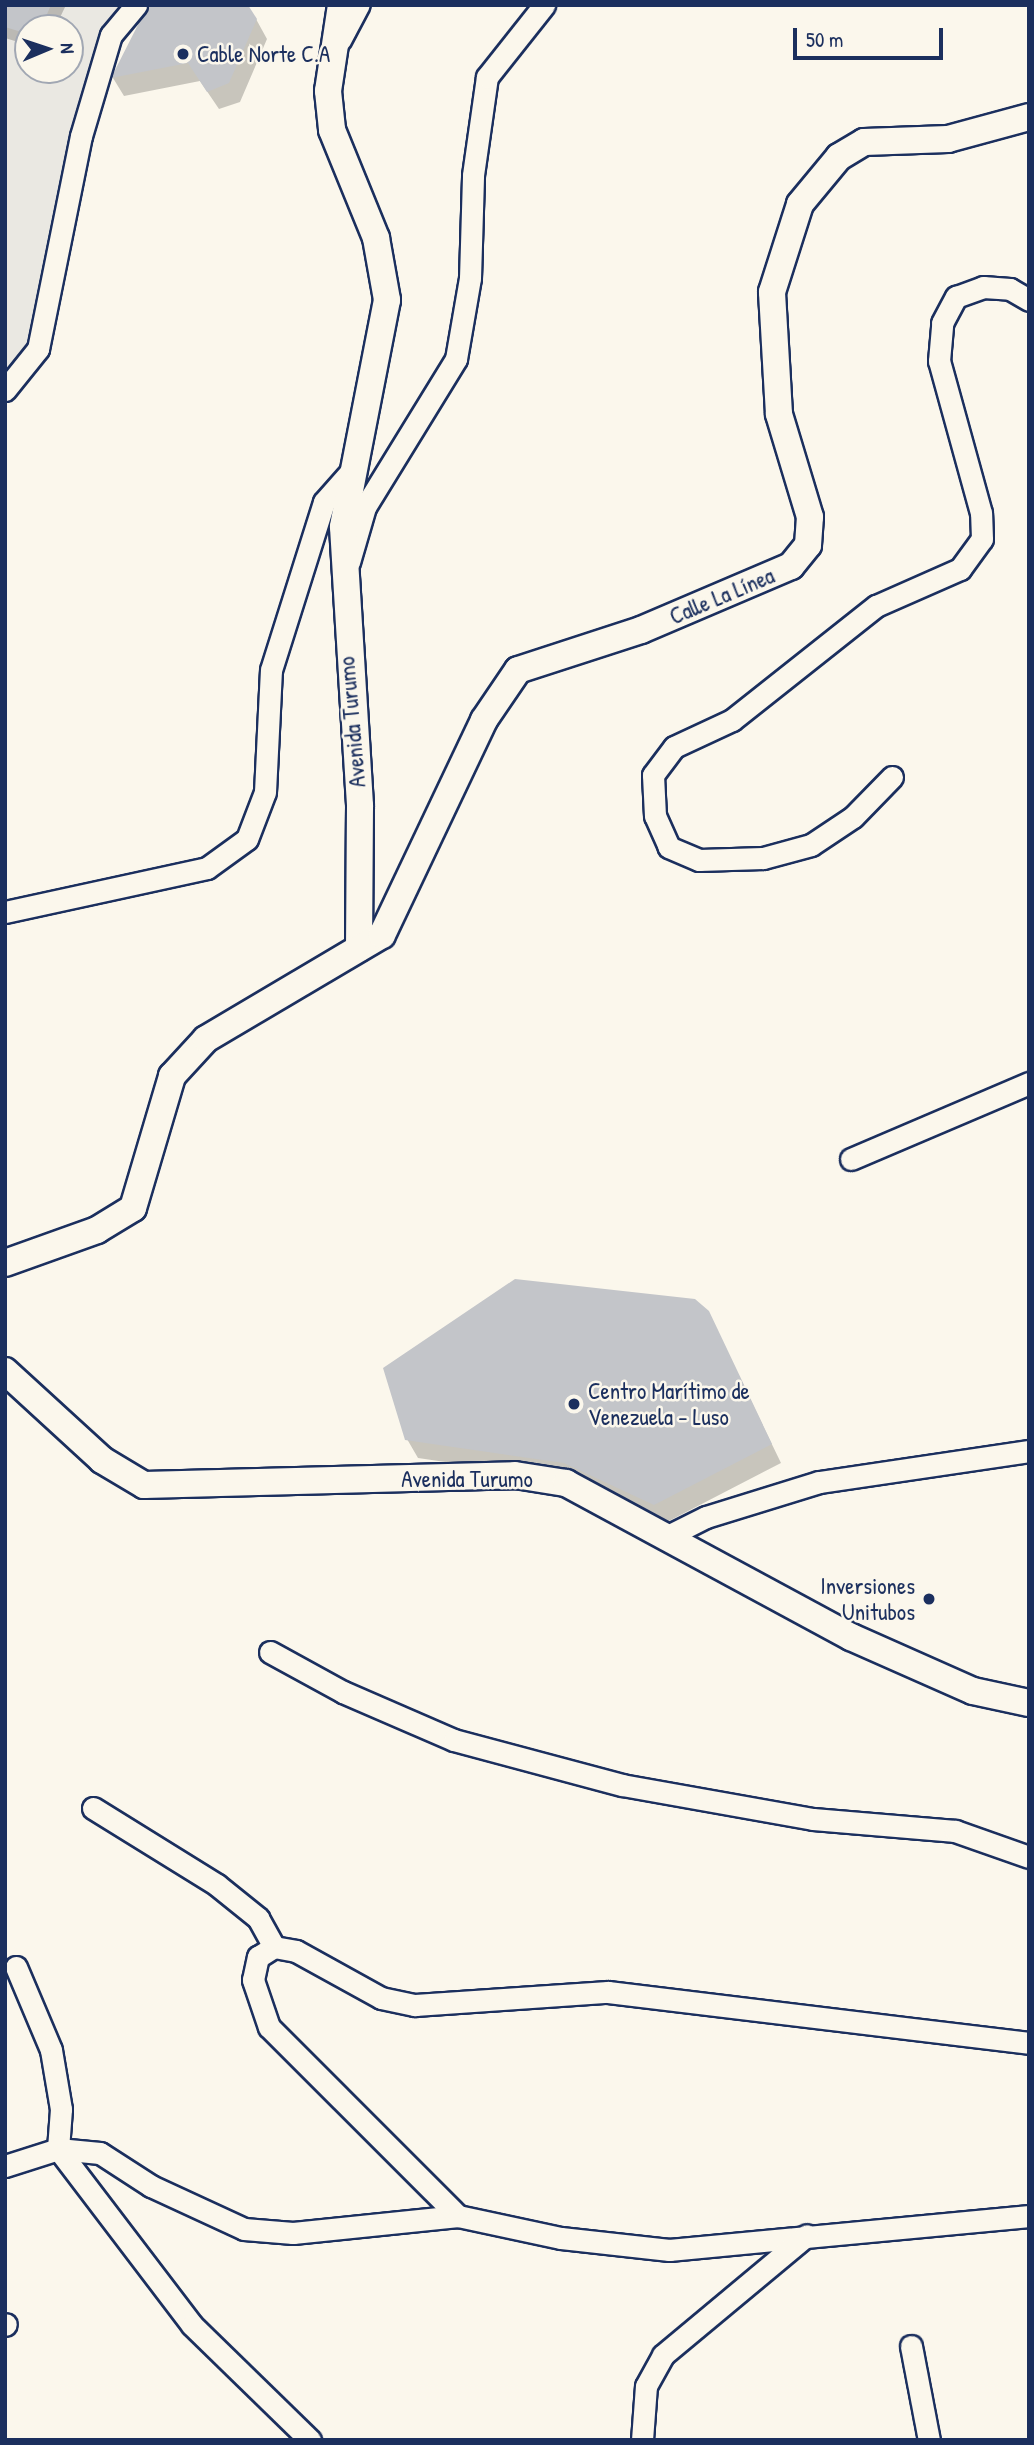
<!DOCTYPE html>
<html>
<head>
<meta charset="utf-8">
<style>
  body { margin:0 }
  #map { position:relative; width:1034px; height:2445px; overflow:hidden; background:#fbf7ec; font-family:"Patrick Hand",sans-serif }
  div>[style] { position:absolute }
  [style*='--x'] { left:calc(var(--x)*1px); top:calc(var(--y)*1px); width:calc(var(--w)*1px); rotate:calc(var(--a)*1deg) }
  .built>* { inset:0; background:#eae8e2 }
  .shadow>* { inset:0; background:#0003 }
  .building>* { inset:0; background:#c3c5c9 }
  .roads { filter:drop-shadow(2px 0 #1b2f5e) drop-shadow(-2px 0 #1b2f5e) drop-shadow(0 2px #1b2f5e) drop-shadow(0 -2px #1b2f5e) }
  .minor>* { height:21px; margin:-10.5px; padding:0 10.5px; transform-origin:10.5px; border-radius:10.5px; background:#fbf7ec }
  .tertiary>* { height:26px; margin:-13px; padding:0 13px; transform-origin:13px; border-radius:13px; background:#fbf7ec }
  .dots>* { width:19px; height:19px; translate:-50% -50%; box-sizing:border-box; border:4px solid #fbf7ec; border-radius:50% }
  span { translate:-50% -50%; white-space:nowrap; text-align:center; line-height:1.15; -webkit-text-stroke:5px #fbf7ec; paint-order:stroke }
  .poi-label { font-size:23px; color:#1b2f5e }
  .left { translate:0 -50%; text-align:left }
  .right { translate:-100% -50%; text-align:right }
  .street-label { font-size:23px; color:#1b2f5e }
  .frame { position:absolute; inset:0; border:7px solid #1b2f5e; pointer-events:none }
  .north { position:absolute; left:14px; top:14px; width:70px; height:70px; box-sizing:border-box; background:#fbf7ec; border:2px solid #a1a7b3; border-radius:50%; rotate:88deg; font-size:19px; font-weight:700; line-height:28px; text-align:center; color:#1b2f5e }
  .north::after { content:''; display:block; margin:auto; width:24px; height:32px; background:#1b2f5e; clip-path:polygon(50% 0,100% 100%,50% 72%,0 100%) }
  .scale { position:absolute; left:793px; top:28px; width:150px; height:32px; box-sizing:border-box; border:4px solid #1b2f5e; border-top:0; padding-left:9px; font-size:21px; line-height:24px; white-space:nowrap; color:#1b2f5e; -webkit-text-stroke:5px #fbf7ec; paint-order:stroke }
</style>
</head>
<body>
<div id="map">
  <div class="built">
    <i style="clip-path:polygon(evenodd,5px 5px,134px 5px,115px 31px,45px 331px,5px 384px,5px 5px,28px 28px,70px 28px,70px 70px,28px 70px,28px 28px)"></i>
  </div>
  <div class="shadow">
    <i style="clip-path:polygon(5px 5px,66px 5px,55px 28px,28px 28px,28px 45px,5px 38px)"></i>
    <i style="clip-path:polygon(151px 5px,256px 19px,267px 39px,240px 102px,219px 109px,200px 81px,124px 96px,113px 78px)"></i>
    <i style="clip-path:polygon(708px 1312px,781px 1463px,665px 1523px,576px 1481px,418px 1458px,407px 1439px)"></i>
  </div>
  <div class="building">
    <i style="clip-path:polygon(5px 5px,51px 5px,41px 28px,28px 28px,28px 34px,5px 27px)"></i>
    <i style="clip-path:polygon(148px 5px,248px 5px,257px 19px,229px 83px,207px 92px,188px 63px,111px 78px)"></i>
    <i style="clip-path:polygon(515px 1279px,695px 1299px,709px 1311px,772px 1444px,654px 1505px,564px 1463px,405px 1440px,383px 1368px)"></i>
  </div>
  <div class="roads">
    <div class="minor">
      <i style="--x:340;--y:40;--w:40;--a:-62"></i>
      <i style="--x:5;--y:390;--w:53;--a:-51.2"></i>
      <i style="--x:38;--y:349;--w:217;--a:-78.6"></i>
      <i style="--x:81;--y:136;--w:105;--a:-73.5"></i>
      <i style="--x:111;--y:35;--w:39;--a:-50"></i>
      <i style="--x:349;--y:562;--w:57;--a:-73.8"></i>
      <i style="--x:365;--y:507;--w:174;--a:-58.4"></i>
      <i style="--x:456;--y:359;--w:82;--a:-80.2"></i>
      <i style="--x:470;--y:278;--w:103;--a:-88.3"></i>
      <i style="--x:473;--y:175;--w:99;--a:-81.9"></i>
      <i style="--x:487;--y:77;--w:92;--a:-51.6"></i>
      <i style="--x:892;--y:777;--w:56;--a:134.3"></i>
      <i style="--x:853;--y:817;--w:50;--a:146.3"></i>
      <i style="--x:811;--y:845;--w:50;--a:164.8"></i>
      <i style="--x:763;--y:858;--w:64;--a:178.2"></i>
      <i style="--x:699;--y:860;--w:33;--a:-157"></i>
      <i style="--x:669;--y:847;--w:34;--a:-114"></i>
      <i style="--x:655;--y:816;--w:41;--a:-92.8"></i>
      <i style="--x:653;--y:775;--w:35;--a:-53"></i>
      <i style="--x:674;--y:747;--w:64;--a:-25"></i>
      <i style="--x:732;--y:720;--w:184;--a:-38.4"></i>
      <i style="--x:876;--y:606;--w:92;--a:-23.8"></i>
      <i style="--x:960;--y:569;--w:37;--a:-54"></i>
      <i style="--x:982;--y:539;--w:26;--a:-92"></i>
      <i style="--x:981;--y:513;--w:158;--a:-105.4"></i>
      <i style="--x:939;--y:361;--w:38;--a:-85"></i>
      <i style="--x:942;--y:323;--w:30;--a:-62"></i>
      <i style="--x:956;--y:297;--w:29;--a:-20"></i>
      <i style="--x:983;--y:287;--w:27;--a:4"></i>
      <i style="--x:1010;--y:289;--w:22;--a:30"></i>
      <i style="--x:5;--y:912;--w:207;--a:-12.3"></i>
      <i style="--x:207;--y:868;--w:49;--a:-35.9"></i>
      <i style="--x:247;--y:839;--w:50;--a:-69"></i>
      <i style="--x:265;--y:792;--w:122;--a:-87.2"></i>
      <i style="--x:271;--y:670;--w:176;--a:-72.5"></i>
      <i style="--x:324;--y:502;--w:47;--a:-48.5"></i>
      <i style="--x:851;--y:1159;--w:194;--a:-23.1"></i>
      <i style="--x:668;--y:1536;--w:42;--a:-26.6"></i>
      <i style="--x:706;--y:1517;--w:118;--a:-17.2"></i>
      <i style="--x:819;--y:1482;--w:212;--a:-8.4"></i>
      <i style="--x:270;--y:1652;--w:83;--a:28.7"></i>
      <i style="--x:343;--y:1692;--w:121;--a:23.4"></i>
      <i style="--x:454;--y:1740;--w:174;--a:15"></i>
      <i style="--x:622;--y:1785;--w:194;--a:10.1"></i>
      <i style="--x:813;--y:1819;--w:143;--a:4.8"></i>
      <i style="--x:955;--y:1831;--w:78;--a:19.4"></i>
      <i style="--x:93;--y:1808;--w:146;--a:31.8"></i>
      <i style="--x:217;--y:1885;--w:53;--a:38.8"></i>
      <i style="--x:258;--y:1918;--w:33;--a:61"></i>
      <i style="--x:16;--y:1967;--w:90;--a:67.1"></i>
      <i style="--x:51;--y:2050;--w:60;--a:80.4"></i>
      <i style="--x:61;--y:2109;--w:40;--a:94.3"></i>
      <i style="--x:58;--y:2149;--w:221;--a:52.7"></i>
      <i style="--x:192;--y:2325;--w:165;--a:44.3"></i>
      <i style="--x:5;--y:2166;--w:56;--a:-17.8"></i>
      <i style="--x:58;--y:2149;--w:42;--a:5.4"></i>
      <i style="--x:100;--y:2153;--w:61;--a:32.9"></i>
      <i style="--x:151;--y:2186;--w:102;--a:24.8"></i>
      <i style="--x:244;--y:2229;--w:49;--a:4.7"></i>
      <i style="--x:293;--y:2233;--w:166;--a:-5.9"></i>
      <i style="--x:458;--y:2216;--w:105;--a:12.1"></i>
      <i style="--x:561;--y:2238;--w:109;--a:6.3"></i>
      <i style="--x:669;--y:2250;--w:362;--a:-5.4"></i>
      <i style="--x:458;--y:2216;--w:267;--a:-135"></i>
      <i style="--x:269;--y:2027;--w:50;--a:-108.8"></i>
      <i style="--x:253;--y:1980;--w:24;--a:-78"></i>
      <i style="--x:258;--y:1957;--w:19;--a:-32"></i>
      <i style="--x:274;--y:1947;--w:22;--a:10"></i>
      <i style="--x:296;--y:1951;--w:97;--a:28.9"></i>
      <i style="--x:381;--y:1998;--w:35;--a:12"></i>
      <i style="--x:415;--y:2005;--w:193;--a:-3.9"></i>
      <i style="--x:608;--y:1992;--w:424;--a:6.9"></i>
      <i style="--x:5;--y:2325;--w:1;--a:-45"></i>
      <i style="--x:911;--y:2346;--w:96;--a:79.2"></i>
      <i style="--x:642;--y:2440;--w:54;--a:-85.8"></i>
      <i style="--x:646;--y:2386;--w:35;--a:-61"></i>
      <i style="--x:663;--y:2355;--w:187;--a:-39.8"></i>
    </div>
    <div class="tertiary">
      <i style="--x:341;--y:5;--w:87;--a:98.6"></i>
      <i style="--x:328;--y:91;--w:39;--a:84"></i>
      <i style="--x:332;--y:130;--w:117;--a:67.8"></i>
      <i style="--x:376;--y:238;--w:63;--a:79.9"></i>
      <i style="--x:387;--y:300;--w:231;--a:101"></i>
      <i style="--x:343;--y:527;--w:280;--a:86.5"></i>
      <i style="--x:360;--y:806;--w:142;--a:90.4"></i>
      <i style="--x:5;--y:1263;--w:98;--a:-19.7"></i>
      <i style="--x:97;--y:1230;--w:42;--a:-31.4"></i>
      <i style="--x:133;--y:1208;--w:138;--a:-73.5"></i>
      <i style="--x:172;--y:1076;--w:50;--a:-47.4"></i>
      <i style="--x:206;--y:1039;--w:204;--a:-30.6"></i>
      <i style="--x:382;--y:935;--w:238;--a:-64.6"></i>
      <i style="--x:484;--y:720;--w:60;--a:-55.8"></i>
      <i style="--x:518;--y:670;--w:129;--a:-18"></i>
      <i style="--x:641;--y:630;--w:163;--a:-23.1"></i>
      <i style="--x:791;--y:566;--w:27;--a:-51"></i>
      <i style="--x:808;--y:545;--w:28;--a:-86"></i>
      <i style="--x:810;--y:517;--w:108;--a:-106.8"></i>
      <i style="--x:779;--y:414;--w:122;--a:-93.3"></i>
      <i style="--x:772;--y:292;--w:92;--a:-72.3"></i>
      <i style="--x:800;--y:204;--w:61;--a:-50.3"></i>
      <i style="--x:839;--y:157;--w:29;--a:-31"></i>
      <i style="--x:864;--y:142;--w:84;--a:-2"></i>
      <i style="--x:948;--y:139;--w:84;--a:-15.2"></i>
      <i style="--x:5;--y:1371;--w:132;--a:42.5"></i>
      <i style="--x:102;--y:1460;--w:49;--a:30.8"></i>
      <i style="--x:144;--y:1485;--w:371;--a:-1.5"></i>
      <i style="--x:515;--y:1475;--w:52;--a:8.9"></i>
      <i style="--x:566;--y:1483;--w:324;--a:28.4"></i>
      <i style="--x:851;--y:1637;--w:133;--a:23.9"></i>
      <i style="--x:973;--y:1691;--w:57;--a:12.1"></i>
    </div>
  </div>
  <div class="dots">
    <i style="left:183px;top:54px;background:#1b2f5e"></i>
    <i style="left:574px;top:1404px;background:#1b2f5e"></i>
    <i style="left:929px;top:1599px;background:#1b2f5e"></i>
  </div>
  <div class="poi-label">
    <span class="left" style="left:197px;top:54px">Cable Norte C.A</span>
    <span class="left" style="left:588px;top:1404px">Centro Marítimo de<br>Venezuela - Luso</span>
    <span class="right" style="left:915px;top:1599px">Inversiones<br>Unitubos</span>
  </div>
  <div class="street-label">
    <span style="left:722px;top:596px;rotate:-23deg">Calle La Línea</span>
    <span style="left:352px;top:722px;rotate:-95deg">Avenida Turumo</span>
    <span style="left:467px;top:1479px">Avenida Turumo</span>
  </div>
  <div class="frame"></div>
  <div class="north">N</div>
  <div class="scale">50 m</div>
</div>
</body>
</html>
